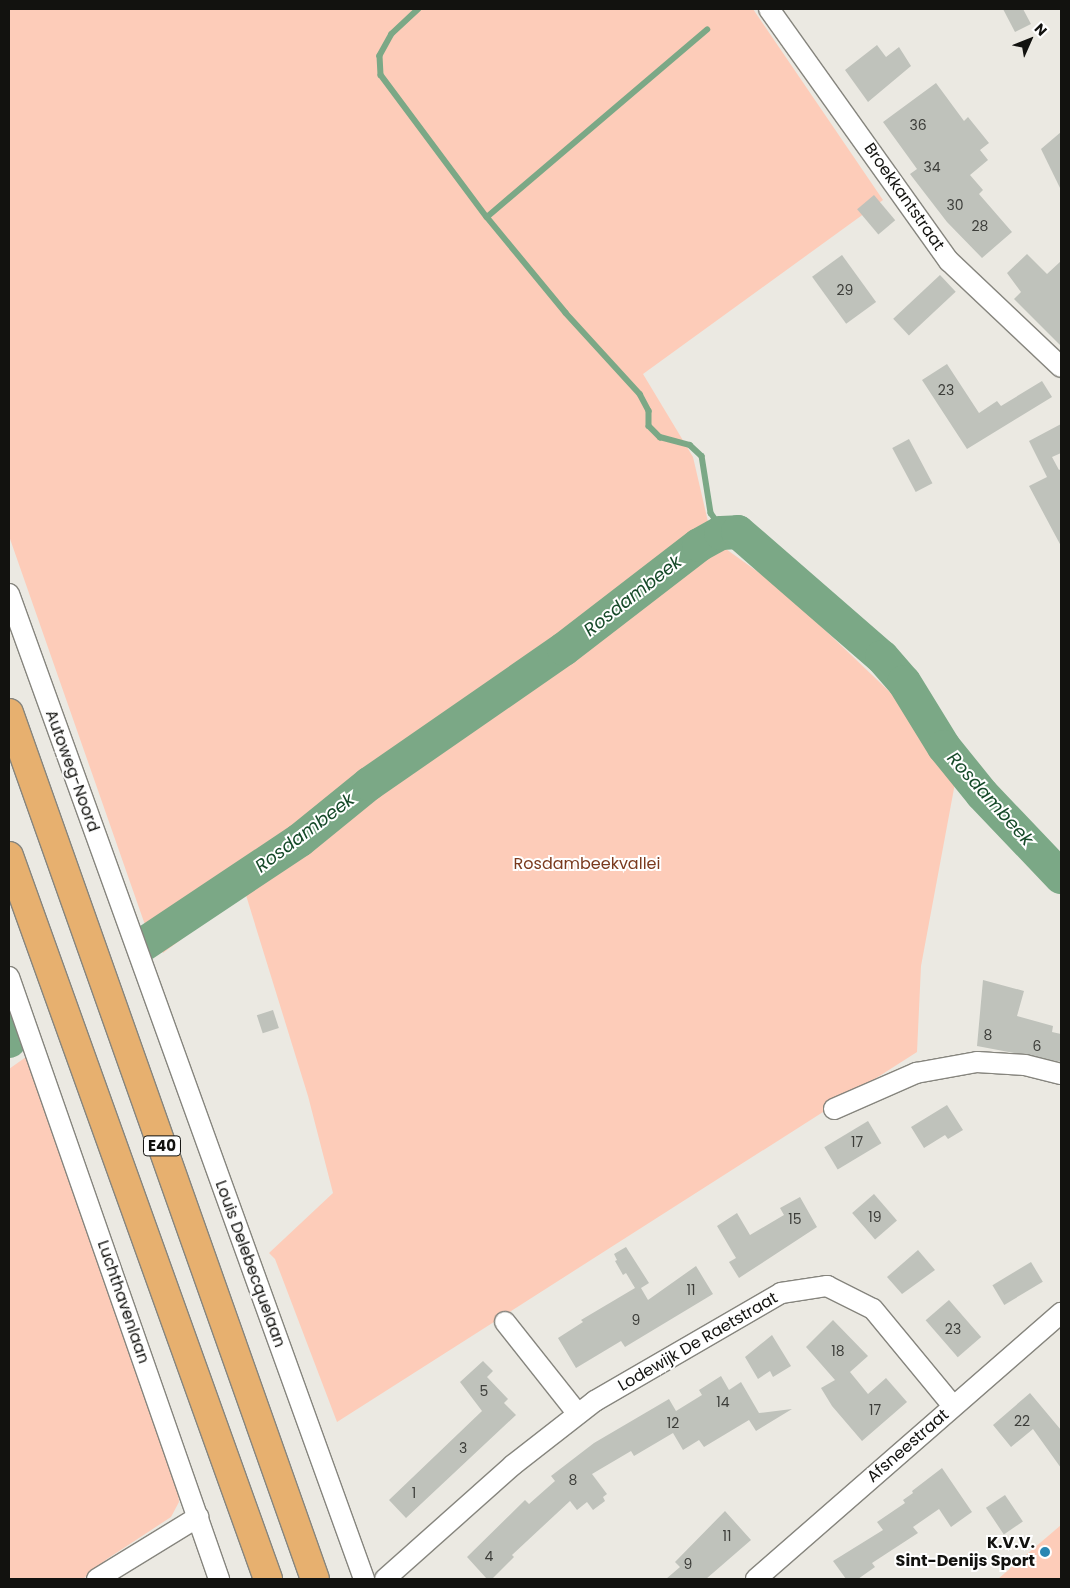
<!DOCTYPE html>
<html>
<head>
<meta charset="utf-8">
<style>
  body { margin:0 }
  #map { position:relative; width:1070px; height:1588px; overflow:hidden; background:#ebe9e2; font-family:Poppins,sans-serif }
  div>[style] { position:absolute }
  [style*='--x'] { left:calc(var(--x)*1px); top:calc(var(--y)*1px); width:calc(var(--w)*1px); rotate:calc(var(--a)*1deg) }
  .green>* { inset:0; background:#fdccb9 }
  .stream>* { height:5.5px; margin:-2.75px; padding:0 2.75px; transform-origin:2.75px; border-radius:2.75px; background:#7ba886 }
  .river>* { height:34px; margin:-17px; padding:0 17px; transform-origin:17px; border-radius:17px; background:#7ba886 }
  .building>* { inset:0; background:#bfc2bb; transform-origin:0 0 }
  .roads { filter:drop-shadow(1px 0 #86857e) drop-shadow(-1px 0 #86857e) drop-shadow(0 1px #86857e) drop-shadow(0 -1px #86857e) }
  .minor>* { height:20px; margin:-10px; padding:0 10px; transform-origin:10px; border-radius:10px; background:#fff }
  .highway>* { height:28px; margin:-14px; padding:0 14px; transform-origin:14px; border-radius:14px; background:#e7b06f }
  .dots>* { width:14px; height:14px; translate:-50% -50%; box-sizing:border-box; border:2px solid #fff; border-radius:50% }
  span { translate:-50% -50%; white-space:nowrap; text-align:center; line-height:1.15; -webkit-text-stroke:4px #fff; paint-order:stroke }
  .number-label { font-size:14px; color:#3d3e3a }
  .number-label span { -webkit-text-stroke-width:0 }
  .shield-label span { padding:1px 4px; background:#fff; border:1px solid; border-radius:4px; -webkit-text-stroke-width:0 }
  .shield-label { font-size:15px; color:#12120f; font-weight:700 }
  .street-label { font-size:16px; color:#12120f }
  .park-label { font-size:16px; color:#7a3a1e }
  .poi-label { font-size:16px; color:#12120f; font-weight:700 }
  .right { translate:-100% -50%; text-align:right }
  .water-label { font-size:18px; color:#164a29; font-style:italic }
  .frame { position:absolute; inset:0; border:10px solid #12120f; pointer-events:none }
  .north { position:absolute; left:1005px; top:15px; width:50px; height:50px; -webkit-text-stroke:4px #fff; paint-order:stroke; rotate:46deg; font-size:14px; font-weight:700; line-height:20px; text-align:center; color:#12120f }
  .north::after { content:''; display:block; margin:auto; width:18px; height:22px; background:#12120f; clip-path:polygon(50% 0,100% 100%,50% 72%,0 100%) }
</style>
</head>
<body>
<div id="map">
  <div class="green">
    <i style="clip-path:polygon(9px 9px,753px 9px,883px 200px,643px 374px,693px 457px,712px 539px,782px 589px,916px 717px,958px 767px,921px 966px,917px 1052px,337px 1422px,275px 1259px,269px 1253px,333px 1193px,308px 1096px,245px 892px,163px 953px,144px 922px,9px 536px)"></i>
    <i style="clip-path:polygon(26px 1057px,177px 1483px,179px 1502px,171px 1517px,107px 1559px,83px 1579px,9px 1579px,9px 1069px)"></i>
    <i style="clip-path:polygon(1061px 1525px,1061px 1579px,998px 1579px)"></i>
  </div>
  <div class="stream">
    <i style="--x:419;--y:9;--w:37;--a:137"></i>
    <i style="--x:392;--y:34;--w:25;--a:119"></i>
    <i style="--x:380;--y:56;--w:19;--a:87"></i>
    <i style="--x:381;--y:75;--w:177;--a:53.3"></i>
    <i style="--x:487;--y:217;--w:124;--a:50.5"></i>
    <i style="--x:566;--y:313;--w:110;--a:47.6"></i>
    <i style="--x:640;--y:394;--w:19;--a:62"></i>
    <i style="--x:649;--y:411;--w:15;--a:90"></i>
    <i style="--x:649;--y:426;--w:16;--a:45"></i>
    <i style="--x:660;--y:437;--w:31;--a:15"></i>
    <i style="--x:690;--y:445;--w:16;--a:43"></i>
    <i style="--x:702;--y:456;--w:58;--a:81"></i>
    <i style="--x:711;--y:513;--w:24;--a:55"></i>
    <i style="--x:487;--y:217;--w:289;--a:-40.4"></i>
  </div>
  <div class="river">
    <i style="--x:144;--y:944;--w:187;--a:-33.7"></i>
    <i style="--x:300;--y:840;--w:89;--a:-39.1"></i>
    <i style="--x:369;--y:784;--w:237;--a:-34.7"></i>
    <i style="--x:564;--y:649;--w:170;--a:-37.6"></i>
    <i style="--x:699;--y:545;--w:25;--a:-29"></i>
    <i style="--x:721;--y:533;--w:17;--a:-3"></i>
    <i style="--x:738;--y:532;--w:191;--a:41"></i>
    <i style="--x:882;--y:657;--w:33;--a:49"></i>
    <i style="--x:904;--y:682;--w:76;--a:58.4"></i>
    <i style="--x:944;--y:747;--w:60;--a:51"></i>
    <i style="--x:982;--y:794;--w:115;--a:46.4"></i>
    <i style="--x:9;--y:1041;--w:15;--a:-48"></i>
  </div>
  <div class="building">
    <i style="clip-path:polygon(1003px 9px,1023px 9px,1031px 24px,1015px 32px)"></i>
    <i style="clip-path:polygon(877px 45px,886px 57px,899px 47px,911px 66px,868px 102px,845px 70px)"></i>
    <i style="clip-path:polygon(936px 83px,964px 121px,968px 117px,989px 143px,980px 150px,988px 160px,970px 175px,983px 190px,979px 194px,1012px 232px,982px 258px,947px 222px,910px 174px,917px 169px,883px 122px)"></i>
    <i style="clip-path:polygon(1061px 132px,1061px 190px,1041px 149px)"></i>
    <i style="left:874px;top:195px;width:33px;height:22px;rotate:50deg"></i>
    <i style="clip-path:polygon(1027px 254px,1047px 274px,1061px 261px,1061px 346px,1014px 299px,1021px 292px,1007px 273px)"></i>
    <i style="left:842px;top:255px;width:58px;height:37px;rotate:54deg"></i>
    <i style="left:940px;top:275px;width:23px;height:64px;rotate:47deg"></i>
    <i style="clip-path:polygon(947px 364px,979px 413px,997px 401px,1001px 406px,1042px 381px,1052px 397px,967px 449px,922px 380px)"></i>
    <i style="clip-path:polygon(1061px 424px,1061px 453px,1052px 457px,1059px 470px,1061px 469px,1061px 546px,1029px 486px,1047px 477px,1029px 441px)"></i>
    <i style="left:909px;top:439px;width:50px;height:19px;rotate:62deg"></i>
    <i style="clip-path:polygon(983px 980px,1024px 991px,1017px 1016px,1053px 1026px,1052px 1032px,1061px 1034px,1061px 1062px,977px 1046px)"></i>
    <i style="left:273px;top:1010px;width:19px;height:17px;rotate:72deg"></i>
    <i style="clip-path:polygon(947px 1105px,963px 1130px,948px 1139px,945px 1135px,924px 1148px,911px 1127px)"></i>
    <i style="left:868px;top:1121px;width:26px;height:51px;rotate:59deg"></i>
    <i style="left:874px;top:1194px;width:35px;height:29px;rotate:49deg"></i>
    <i style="clip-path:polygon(800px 1197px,817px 1227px,739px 1278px,729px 1262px,736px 1258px,717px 1226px,737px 1213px,750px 1235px,784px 1215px,780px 1208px)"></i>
    <i style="clip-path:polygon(626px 1247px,649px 1283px,641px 1288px,648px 1300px,696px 1266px,713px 1294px,625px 1347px,621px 1341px,576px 1368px,558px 1338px,583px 1322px,581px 1320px,635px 1288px,626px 1273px,623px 1275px,615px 1261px,617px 1260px,614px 1254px)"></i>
    <i style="clip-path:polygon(918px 1250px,935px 1270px,902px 1294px,887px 1277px)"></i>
    <i style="left:1031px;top:1262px;width:23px;height:45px;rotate:59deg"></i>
    <i style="left:949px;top:1300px;width:49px;height:31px;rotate:49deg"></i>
    <i style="clip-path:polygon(833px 1320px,868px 1356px,850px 1372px,868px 1394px,886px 1378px,907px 1402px,862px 1441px,832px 1406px,821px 1388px,835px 1380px,806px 1347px)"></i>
    <i style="clip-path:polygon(772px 1335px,791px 1366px,773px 1377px,770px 1371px,758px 1379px,745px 1357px)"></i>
    <i style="clip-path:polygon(483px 1361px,493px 1371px,487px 1377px,508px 1399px,504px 1403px,516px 1415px,406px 1518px,389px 1500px,482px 1411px,460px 1382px)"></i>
    <i style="clip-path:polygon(721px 1376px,729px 1390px,741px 1382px,759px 1413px,792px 1409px,756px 1431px,749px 1420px,704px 1447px,699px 1440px,683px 1450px,673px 1433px,634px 1456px,631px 1451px,592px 1474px,607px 1494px,603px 1497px,605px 1501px,593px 1510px,587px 1502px,577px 1510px,570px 1501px,512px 1555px,514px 1557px,492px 1579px,487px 1579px,467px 1557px,525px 1500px,529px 1504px,555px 1481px,551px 1476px,594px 1443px,669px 1399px,676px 1411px,702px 1395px,699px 1390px)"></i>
    <i style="clip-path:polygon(1030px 1393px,1061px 1430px,1061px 1468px,1033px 1429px,1011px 1447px,993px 1425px)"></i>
    <i style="clip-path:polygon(942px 1468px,972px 1512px,951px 1527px,939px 1509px,913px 1527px,918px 1533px,872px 1563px,875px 1567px,858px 1579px,846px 1579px,833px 1561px,883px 1530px,877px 1522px,905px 1503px,903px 1500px,913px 1493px,912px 1491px)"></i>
    <i style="left:1005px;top:1495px;width:32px;height:23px;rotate:56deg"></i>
    <i style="clip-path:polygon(725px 1511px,751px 1540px,706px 1579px,666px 1579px,680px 1567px,675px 1562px)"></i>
  </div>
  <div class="roads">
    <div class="minor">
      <i style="--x:769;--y:9;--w:310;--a:54.5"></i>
      <i style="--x:949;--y:261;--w:154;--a:43.4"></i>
      <i style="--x:9;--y:594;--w:1047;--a:70.18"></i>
      <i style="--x:9;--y:977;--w:638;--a:70.77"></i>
      <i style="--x:834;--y:1109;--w:90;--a:-23.7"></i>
      <i style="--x:916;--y:1073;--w:62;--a:-10.2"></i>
      <i style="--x:977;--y:1062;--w:48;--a:3.6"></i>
      <i style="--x:1025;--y:1065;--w:37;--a:14"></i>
      <i style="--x:505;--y:1322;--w:117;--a:51.6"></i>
      <i style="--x:97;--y:1579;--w:119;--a:-31.5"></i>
      <i style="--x:385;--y:1579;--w:171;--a:-41.7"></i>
      <i style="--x:513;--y:1465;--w:104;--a:-38"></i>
      <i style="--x:595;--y:1401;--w:215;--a:-30.1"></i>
      <i style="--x:781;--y:1293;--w:47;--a:-8.7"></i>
      <i style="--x:827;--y:1286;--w:51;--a:26.6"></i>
      <i style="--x:873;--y:1309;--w:126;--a:50.5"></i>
      <i style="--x:756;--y:1579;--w:405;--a:-41.1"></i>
    </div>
    <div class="highway">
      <i style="--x:9;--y:713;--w:918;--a:70.54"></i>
      <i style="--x:9;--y:856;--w:768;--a:70.29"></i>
    </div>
  </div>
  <div class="dots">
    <i style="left:1045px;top:1552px;background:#2986b2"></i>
  </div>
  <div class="number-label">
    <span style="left:918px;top:125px">36</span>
    <span style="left:932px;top:167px">34</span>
    <span style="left:955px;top:205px">30</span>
    <span style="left:980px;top:226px">28</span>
    <span style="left:845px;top:290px">29</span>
    <span style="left:946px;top:390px">23</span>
    <span style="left:988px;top:1035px">8</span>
    <span style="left:1037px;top:1046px">6</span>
    <span style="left:857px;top:1142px">17</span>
    <span style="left:875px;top:1217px">19</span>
    <span style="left:795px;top:1219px">15</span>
    <span style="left:691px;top:1290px">11</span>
    <span style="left:636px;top:1320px">9</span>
    <span style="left:953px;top:1329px">23</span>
    <span style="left:838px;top:1351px">18</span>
    <span style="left:484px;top:1391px">5</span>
    <span style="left:723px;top:1402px">14</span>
    <span style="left:875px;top:1410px">17</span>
    <span style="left:1022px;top:1421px">22</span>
    <span style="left:673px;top:1423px">12</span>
    <span style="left:463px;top:1448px">3</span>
    <span style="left:573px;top:1480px">8</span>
    <span style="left:414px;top:1493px">1</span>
    <span style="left:727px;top:1536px">11</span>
    <span style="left:489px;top:1556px">4</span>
    <span style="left:688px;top:1564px">9</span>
  </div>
  <div class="shield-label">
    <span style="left:162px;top:1146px">E40</span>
  </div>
  <div class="street-label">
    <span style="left:904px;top:197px;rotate:55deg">Broekkantstraat</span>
    <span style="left:72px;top:771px;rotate:70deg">Autoweg-Noord</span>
    <span style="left:250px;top:1264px;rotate:70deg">Louis Delebecquelaan</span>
    <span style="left:123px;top:1302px;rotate:71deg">Luchthavenlaan</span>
    <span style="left:698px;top:1342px;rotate:-30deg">Lodewijk De Raetstraat</span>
    <span style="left:908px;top:1446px;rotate:-41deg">Afsneestraat</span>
  </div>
  <div class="park-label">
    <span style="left:587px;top:864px">Rosdambeekvallei</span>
  </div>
  <div class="poi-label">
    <span class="right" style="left:1035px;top:1552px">K.V.V.<br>Sint-Denijs Sport</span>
  </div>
  <div class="water-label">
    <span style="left:633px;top:596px;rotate:-38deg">Rosdambeek</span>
    <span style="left:990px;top:799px;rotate:48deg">Rosdambeek</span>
    <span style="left:305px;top:833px;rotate:-37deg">Rosdambeek</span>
  </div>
  <div class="frame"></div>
  <div class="north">N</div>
</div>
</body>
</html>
